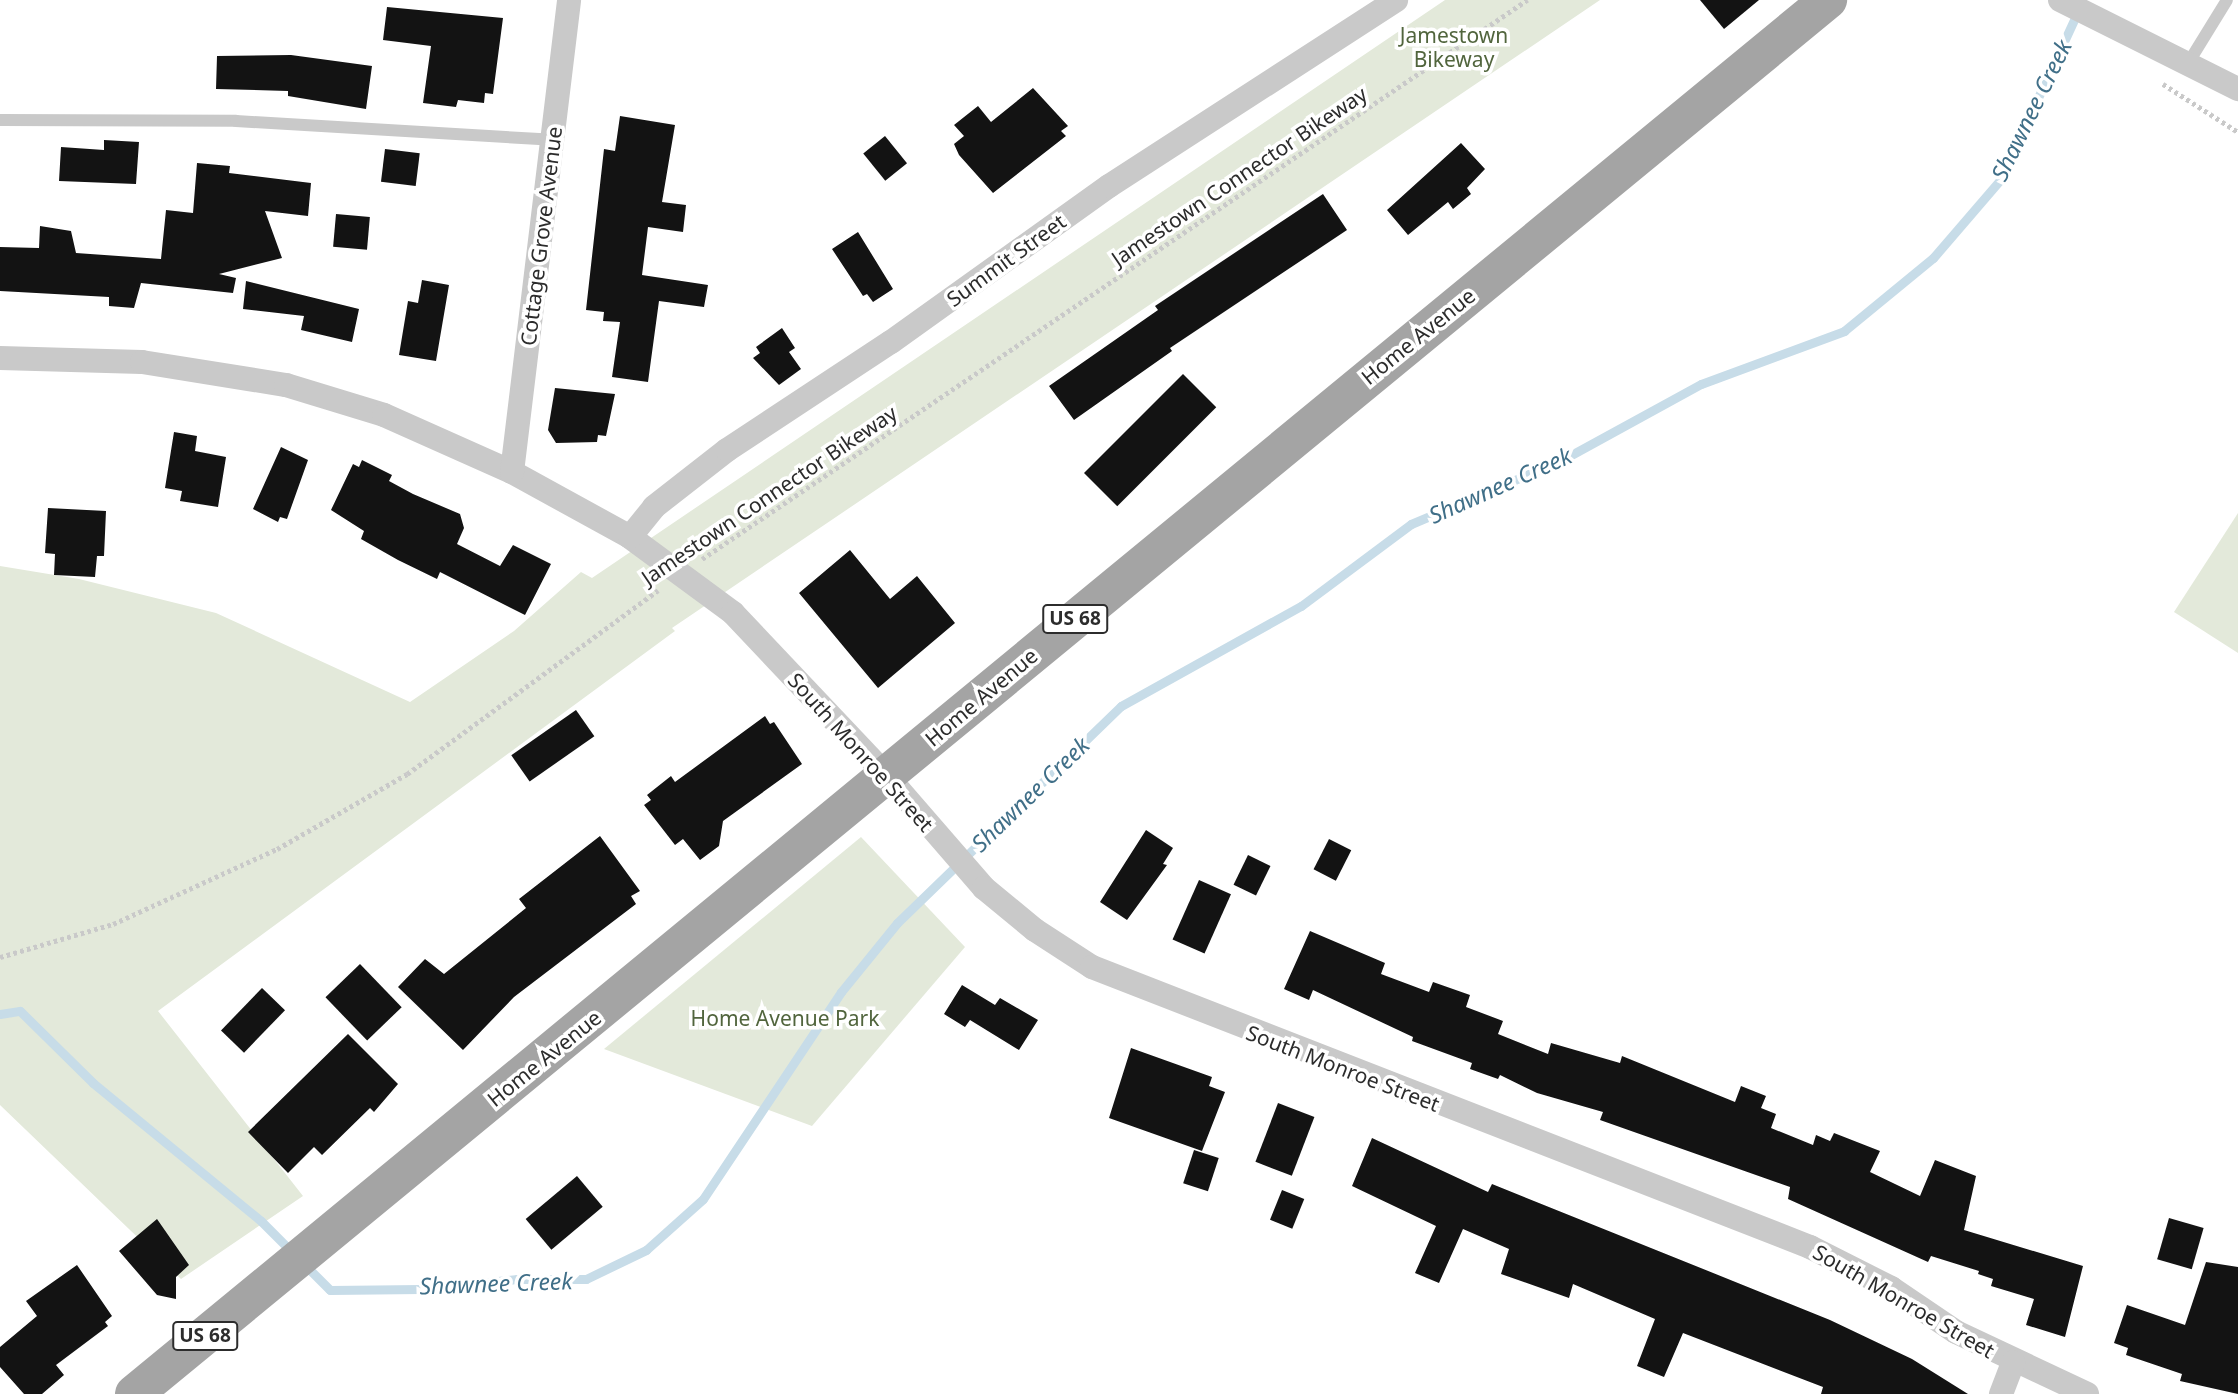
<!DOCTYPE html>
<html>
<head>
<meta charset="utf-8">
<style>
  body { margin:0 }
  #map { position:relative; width:2238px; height:1394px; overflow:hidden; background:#fff; font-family:"Noto Sans",sans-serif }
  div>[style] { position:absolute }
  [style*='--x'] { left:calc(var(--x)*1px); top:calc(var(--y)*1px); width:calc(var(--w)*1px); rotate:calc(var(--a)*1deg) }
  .green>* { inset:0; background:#e3e9da }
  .stream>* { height:9px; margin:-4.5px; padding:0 4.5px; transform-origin:4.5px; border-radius:4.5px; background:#c7dce8 }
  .building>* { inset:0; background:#131313; transform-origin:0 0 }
  .path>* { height:4.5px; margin-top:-2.25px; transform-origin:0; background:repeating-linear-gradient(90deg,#c9c9c9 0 3.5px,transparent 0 7px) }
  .lane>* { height:12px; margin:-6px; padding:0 6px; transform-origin:6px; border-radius:6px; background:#c9c9c9 }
  .street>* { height:24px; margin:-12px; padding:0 12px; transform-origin:12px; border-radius:12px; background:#c9c9c9 }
  .primary>* { height:38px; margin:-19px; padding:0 19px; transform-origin:19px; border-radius:19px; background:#a4a4a4 }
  span { translate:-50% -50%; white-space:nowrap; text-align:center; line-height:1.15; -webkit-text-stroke:7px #fff; paint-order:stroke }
  .shield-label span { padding:2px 5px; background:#fff; border:2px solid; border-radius:5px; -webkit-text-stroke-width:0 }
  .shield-label { font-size:19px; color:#2c2c2c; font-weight:700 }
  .park-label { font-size:21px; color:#51653d }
  .street-label { font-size:21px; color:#2c2c2c }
  .water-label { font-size:23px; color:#406f88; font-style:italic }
</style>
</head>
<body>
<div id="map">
  <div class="green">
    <i style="clip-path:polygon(1445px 0,1600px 0,672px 628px,675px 631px,158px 1011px,303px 1196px,181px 1279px,0 1105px,0 566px,79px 579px,216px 613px,410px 702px,514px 631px,581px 572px,592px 578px)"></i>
    <i style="clip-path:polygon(2238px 513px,2238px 653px,2174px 612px)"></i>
    <i style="clip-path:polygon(861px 837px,965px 947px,812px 1126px,604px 1049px)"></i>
  </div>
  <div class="stream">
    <i style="--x:0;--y:1014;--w:20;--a:-9"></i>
    <i style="--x:20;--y:1011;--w:103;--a:44.6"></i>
    <i style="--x:93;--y:1083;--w:217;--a:39.4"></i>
    <i style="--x:261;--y:1221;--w:45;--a:45"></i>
    <i style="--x:305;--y:1265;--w:35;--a:45"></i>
    <i style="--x:330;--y:1290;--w:91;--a:-0.6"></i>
    <i style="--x:421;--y:1289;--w:97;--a:-5.9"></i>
    <i style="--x:517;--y:1279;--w:69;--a:0"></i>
    <i style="--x:586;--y:1279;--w:67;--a:-25.8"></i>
    <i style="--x:646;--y:1250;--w:76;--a:-41.8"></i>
    <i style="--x:703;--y:1199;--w:249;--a:-56.3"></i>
    <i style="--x:841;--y:992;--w:89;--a:-50.9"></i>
    <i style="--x:897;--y:923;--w:312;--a:-44.1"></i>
    <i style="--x:1121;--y:706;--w:206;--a:-29.1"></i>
    <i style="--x:1301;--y:606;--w:137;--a:-36.7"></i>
    <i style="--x:1411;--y:524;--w:164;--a:-23"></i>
    <i style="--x:1562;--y:460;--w:158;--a:-28.7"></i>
    <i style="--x:1701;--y:384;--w:153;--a:-20.3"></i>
    <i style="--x:1844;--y:331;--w:115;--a:-39.4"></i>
    <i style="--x:1933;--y:258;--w:103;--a:-49.3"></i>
    <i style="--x:2000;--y:180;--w:186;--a:-65.2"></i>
  </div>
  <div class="building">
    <i style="clip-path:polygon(1700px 0,1759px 0,1724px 29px)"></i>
    <i style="clip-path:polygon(387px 7px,503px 18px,493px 94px,485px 93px,484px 103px,458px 100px,456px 107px,423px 103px,431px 46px,383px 40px)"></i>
    <i style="clip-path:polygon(291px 55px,372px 66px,366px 109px,288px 96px,288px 91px,216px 89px,217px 56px)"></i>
    <i style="clip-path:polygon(1033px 88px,1068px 126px,1061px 131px,1066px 136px,993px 193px,959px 155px,954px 144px,964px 136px,954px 125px,978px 106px,991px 122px)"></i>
    <i style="clip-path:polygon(620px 116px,675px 125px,662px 202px,686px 205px,683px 232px,648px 227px,642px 275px,708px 285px,704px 307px,659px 301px,648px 382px,612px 377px,620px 322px,603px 321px,604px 312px,586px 310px,604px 149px,615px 151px)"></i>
    <i style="left:885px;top:136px;width:35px;height:28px;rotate:51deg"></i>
    <i style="clip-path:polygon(104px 140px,139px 142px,136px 184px,59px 181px,61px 147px,104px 150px)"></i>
    <i style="clip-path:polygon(1461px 143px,1485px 169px,1467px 188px,1471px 194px,1453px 209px,1448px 202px,1408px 235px,1387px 210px)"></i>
    <i style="left:385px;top:149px;width:35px;height:33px;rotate:7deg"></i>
    <i style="clip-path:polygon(197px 163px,230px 166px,229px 173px,311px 183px,308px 216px,265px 211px,282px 258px,219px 274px,236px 278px,233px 293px,141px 283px,134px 308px,109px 306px,109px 297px,0 291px,0 247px,39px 248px,40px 226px,71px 231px,76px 253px,161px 259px,166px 210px,193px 213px)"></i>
    <i style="clip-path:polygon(1323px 194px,1347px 230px,1170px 348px,1172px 351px,1074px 420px,1049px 386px,1158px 310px,1155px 306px)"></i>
    <i style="left:336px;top:214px;width:34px;height:33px;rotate:5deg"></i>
    <i style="clip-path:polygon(858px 232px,893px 289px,873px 302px,867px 294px,863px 296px,832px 249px)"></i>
    <i style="clip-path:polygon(422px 280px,449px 285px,436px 361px,399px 355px,408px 301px,418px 303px)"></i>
    <i style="clip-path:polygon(246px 281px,359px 309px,352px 342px,301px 330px,304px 316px,243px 309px)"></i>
    <i style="clip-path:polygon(782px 328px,795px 348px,789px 352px,801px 369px,779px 385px,753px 358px,760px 353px,756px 347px)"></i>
    <i style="left:1183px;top:374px;width:47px;height:140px;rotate:45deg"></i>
    <i style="clip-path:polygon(555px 388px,615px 394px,606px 436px,598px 435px,597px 442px,556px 443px,548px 430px)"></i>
    <i style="clip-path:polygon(174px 432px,197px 436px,195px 451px,226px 457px,218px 507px,180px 501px,182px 491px,165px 488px)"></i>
    <i style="clip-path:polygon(281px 447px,308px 460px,287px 519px,280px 517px,278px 522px,253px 509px)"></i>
    <i style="clip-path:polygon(362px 460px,392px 475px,389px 481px,413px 494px,460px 514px,464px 528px,457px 544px,500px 566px,513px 545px,551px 564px,525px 615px,440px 572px,437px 579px,398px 560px,361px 539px,364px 531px,331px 510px,353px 464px,359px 467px)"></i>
    <i style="clip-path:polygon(48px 508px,106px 511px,104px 556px,97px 556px,95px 577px,54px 575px,55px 554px,45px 553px)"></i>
    <i style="clip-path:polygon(850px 550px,890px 599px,917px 576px,955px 623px,878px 688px,799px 593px)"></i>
    <i style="left:576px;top:710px;width:32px;height:79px;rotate:55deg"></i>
    <i style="clip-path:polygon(765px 716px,770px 724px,774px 722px,802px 764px,723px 821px,719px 846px,700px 860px,683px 839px,675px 845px,644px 805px,651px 800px,647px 795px,671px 776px,675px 782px)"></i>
    <i style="clip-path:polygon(1146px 830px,1173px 848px,1163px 864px,1167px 865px,1127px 920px,1100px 902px)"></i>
    <i style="clip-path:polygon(600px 836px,640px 891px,631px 896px,636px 904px,514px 997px,463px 1050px,398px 987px,425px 959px,444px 974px,526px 908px,519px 899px)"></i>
    <i style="left:1329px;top:839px;width:25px;height:34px;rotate:27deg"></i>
    <i style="left:1248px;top:855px;width:25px;height:33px;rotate:26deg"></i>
    <i style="left:1199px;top:880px;width:35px;height:65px;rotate:24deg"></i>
    <i style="clip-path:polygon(1310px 931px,1385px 963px,1381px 974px,1429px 992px,1433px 982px,1470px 995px,1466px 1007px,1503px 1021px,1498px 1034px,1548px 1054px,1551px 1043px,1620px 1063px,1622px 1056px,1735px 1102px,1741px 1086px,1766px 1096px,1761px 1108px,1776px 1114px,1771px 1128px,1813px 1145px,1816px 1135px,1830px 1141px,1834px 1133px,1880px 1151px,1870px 1172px,1920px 1196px,1935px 1160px,1976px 1176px,1964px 1230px,2083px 1266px,2065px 1337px,2026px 1325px,2034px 1299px,1991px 1286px,1993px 1279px,1978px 1274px,1979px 1271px,1931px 1256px,1928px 1262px,1788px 1199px,1790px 1187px,1600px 1120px,1603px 1112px,1537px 1093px,1500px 1075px,1498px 1079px,1470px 1069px,1472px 1063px,1412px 1041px,1413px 1037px,1313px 990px,1309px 1000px,1284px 989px)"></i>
    <i style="left:360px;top:964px;width:60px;height:48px;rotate:46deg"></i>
    <i style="clip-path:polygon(962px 985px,995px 1005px,1000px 998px,1038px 1020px,1019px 1050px,970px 1020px,965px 1027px,944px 1014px)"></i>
    <i style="left:262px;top:988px;width:32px;height:59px;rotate:44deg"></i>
    <i style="clip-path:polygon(348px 1034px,398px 1084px,374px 1112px,370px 1108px,322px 1155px,314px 1147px,288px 1173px,248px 1132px)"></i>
    <i style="clip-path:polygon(1131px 1048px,1212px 1077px,1209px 1086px,1225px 1092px,1202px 1151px,1109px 1118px)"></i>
    <i style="left:1278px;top:1103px;width:39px;height:63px;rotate:21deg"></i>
    <i style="clip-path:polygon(1372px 1138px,1488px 1192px,1492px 1184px,1830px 1320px,1912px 1359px,1968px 1394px,1821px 1394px,1823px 1387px,1683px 1333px,1664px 1377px,1637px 1366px,1655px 1319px,1573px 1284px,1569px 1298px,1501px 1274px,1509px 1249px,1463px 1229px,1439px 1283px,1415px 1273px,1436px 1226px,1352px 1186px)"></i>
    <i style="left:1194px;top:1150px;width:26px;height:35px;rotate:18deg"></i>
    <i style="left:577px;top:1176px;width:40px;height:67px;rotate:50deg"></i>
    <i style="left:1282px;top:1190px;width:24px;height:32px;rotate:22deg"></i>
    <i style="left:2169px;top:1218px;width:36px;height:43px;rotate:16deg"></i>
    <i style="clip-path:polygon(157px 1219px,189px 1265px,176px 1277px,176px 1299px,157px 1295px,119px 1251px)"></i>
    <i style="clip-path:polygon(2206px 1262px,2238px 1267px,2238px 1394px,2180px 1381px,2182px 1374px,2126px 1355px,2128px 1348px,2114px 1343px,2127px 1305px,2185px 1325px)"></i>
    <i style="clip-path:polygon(77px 1265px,112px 1316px,105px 1322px,108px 1326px,56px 1365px,64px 1375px,42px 1394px,24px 1394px,0 1367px,0 1347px,37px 1316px,26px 1301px)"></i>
  </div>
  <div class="path">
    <i style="--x:2163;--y:84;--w:89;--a:32.6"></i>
    <i style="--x:702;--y:559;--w:997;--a:-34.12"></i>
    <i style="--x:0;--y:957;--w:118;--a:-16.3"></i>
    <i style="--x:113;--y:924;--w:180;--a:-24.6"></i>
    <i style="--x:277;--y:849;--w:150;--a:-30"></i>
    <i style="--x:407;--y:774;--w:311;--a:-36.2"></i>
  </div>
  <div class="lane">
    <i style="--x:2187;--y:65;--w:76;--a:-58.4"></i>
    <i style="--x:0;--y:120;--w:236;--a:0.2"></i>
    <i style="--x:236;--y:121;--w:317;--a:3.4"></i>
  </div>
  <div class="street">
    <i style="--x:2060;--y:0;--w:199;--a:26.6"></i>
    <i style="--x:0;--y:358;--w:142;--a:1.6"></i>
    <i style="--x:142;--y:362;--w:146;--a:9.1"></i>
    <i style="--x:286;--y:385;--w:102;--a:17"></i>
    <i style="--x:384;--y:415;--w:140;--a:24"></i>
    <i style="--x:512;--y:472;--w:135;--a:28.8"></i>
    <i style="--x:630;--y:537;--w:128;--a:36.4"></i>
    <i style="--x:733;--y:613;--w:224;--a:46.6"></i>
    <i style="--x:887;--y:776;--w:148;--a:49.1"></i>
    <i style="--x:984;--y:888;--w:66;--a:39.5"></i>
    <i style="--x:1035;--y:930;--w:68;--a:33"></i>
    <i style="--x:1092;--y:967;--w:771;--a:21.3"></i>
    <i style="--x:1810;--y:1247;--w:91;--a:26.8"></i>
    <i style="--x:1891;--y:1288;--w:78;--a:34.1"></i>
    <i style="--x:1956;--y:1332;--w:145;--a:25.3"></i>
    <i style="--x:512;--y:472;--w:475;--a:-83.1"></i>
    <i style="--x:630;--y:537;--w:38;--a:-51"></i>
    <i style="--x:654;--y:507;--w:93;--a:-38"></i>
    <i style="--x:727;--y:450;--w:196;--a:-33.4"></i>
    <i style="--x:891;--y:342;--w:268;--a:-35.6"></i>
    <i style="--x:1109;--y:186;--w:342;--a:-32.9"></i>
    <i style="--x:2001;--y:1394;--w:34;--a:-69"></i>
  </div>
  <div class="primary">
    <i style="--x:134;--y:1394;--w:2194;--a:-39.45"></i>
  </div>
  <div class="shield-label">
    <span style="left:1075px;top:619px">US 68</span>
    <span style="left:205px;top:1336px">US 68</span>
  </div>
  <div class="park-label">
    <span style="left:1454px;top:47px">Jamestown<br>Bikeway</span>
    <span style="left:785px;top:1018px">Home Avenue Park</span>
  </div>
  <div class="street-label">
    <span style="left:1239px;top:176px;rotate:-34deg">Jamestown Connector Bikeway</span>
    <span style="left:541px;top:236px;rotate:-83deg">Cottage Grove Avenue</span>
    <span style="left:1006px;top:260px;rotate:-36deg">Summit Street</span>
    <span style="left:1418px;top:336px;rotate:-39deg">Home Avenue</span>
    <span style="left:769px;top:495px;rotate:-34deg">Jamestown Connector Bikeway</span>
    <span style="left:981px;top:697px;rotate:-40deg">Home Avenue</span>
    <span style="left:861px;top:752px;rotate:48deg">South Monroe Street</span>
    <span style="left:544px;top:1058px;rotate:-39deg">Home Avenue</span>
    <span style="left:1343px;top:1068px;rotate:21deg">South Monroe Street</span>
    <span style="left:1904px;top:1301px;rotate:30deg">South Monroe Street</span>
  </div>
  <div class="water-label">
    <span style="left:2031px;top:110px;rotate:-64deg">Shawnee Creek</span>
    <span style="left:1500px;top:485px;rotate:-24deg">Shawnee Creek</span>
    <span style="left:1030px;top:794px;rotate:-44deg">Shawnee Creek</span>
    <span style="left:496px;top:1283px;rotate:-2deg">Shawnee Creek</span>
  </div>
</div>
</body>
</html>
